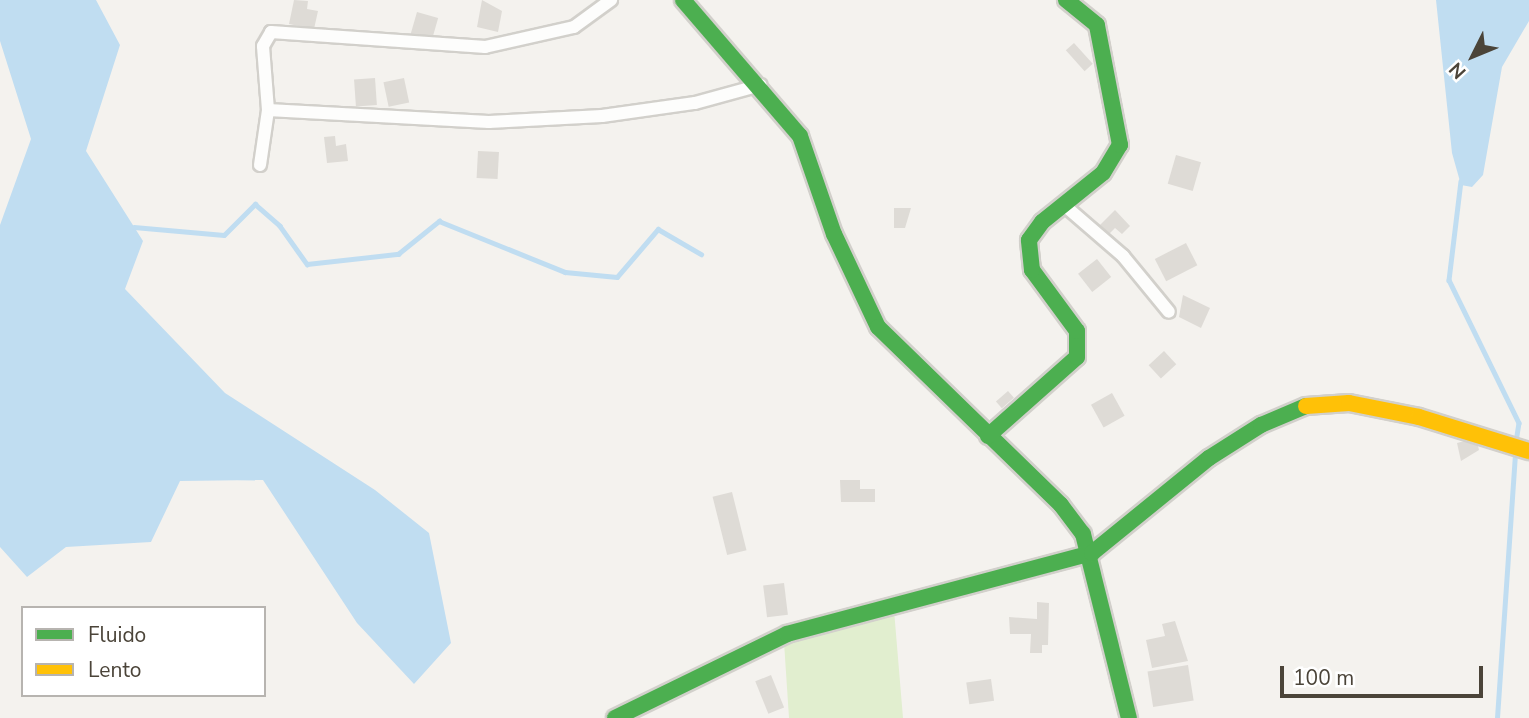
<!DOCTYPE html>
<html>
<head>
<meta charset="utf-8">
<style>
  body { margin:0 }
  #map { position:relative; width:1529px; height:718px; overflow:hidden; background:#f4f2ee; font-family:"Nunito Sans",sans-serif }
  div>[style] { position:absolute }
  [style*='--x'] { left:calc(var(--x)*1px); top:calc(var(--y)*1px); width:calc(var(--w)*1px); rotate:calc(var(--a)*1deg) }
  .green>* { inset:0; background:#e1eecf }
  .water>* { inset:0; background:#c0ddf1 }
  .stream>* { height:4.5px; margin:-2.25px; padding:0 2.25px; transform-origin:2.25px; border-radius:2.25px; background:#c0ddf1 }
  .building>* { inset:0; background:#dedbd6; transform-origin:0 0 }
  .roads { filter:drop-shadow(2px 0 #d2d0cb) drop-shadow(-2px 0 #d2d0cb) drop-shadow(0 2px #d2d0cb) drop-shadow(0 -2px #d2d0cb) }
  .street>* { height:12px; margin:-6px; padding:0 6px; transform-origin:6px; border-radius:6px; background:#fdfdfc }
  .fast>* { height:16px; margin:-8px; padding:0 8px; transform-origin:8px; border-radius:8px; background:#4caf50 }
  .slow>* { height:16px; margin:-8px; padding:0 8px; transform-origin:8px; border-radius:8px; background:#ffc107 }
  span { translate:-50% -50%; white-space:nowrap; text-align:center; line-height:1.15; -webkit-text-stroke:5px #fff; paint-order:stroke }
  .legend { position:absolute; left:21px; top:606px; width:245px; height:91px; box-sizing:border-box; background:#fff; border:2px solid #b7b4b0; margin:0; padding:9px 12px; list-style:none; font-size:21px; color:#4b4439 }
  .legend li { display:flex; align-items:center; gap:14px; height:35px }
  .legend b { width:35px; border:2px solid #b7b4b0 }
  .north { position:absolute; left:1438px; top:21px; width:70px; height:70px; -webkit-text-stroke:5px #fff; paint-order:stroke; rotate:227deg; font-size:19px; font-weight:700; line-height:28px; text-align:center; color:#4b4439 }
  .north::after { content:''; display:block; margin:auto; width:24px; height:32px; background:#4b4439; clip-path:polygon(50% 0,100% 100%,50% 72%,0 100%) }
  .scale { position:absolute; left:1280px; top:666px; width:203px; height:32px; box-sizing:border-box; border:4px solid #4b4439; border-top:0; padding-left:9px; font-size:21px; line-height:24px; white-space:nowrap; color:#4b4439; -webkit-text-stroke:5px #fff; paint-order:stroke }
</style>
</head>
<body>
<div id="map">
  <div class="green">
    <i style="clip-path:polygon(894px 610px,903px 718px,789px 718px,784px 642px)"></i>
  </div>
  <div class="water">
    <i style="clip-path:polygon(0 0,96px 0,120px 45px,86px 151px,143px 241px,125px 289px,225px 393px,375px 490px,429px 533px,451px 643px,414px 684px,357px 623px,263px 480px,180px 481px,151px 542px,66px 547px,27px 577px,0 547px,0 225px,31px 139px,0 41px)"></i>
    <i style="clip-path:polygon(1436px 0,1529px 0,1529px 21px,1502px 67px,1483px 175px,1472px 187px,1461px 185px,1452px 153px)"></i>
  </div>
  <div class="stream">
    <i style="--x:1461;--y:181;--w:100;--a:96.9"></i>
    <i style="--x:1449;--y:280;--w:159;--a:63.9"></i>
    <i style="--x:1519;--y:423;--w:19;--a:99"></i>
    <i style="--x:134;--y:227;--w:90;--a:5.1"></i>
    <i style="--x:224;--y:235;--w:44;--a:-45"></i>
    <i style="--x:255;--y:204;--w:33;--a:41"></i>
    <i style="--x:280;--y:226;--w:47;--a:54.6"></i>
    <i style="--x:307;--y:264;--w:92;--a:-6.3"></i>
    <i style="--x:398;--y:254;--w:53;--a:-38.8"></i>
    <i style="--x:439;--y:221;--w:136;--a:22"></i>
    <i style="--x:565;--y:272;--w:52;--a:5.5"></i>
    <i style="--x:617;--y:277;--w:63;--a:-49.5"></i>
    <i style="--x:658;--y:229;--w:50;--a:30.2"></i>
    <i style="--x:1497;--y:718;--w:268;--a:-86.1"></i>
  </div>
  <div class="building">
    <i style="clip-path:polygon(294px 0,308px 1px,307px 9px,318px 11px,314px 29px,289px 24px)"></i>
    <i style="clip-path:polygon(482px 0,502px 11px,498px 32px,477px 27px)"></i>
    <i style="left:417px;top:12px;width:22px;height:24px;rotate:16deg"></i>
    <i style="left:1074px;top:43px;width:28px;height:11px;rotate:48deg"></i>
    <i style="left:375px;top:78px;width:27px;height:21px;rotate:86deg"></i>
    <i style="left:404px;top:78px;width:25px;height:21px;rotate:78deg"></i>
    <i style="clip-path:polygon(335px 136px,336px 146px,346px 144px,348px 161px,327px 163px,324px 137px)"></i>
    <i style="left:478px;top:151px;width:21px;height:27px;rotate:3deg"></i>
    <i style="left:1176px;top:155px;width:26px;height:30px;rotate:16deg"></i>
    <i style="clip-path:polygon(894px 208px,911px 208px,905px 228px,894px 228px)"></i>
    <i style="clip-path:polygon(1115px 210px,1130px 226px,1122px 234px,1115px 228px,1108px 235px,1099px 226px)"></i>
    <i style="left:1186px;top:243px;width:25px;height:35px;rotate:63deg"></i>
    <i style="left:1097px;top:259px;width:23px;height:24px;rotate:52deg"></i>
    <i style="clip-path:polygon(1183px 295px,1210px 308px,1201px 328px,1179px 317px)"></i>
    <i style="left:1164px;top:351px;width:18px;height:21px;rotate:47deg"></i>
    <i style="left:1008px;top:391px;width:9px;height:16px;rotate:49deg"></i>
    <i style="left:1112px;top:393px;width:26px;height:24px;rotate:61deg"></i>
    <i style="clip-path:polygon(1476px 438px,1479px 450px,1461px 461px,1457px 443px)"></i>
    <i style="clip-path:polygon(840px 480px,860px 480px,860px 489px,875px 489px,875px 502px,841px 502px)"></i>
    <i style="left:732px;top:492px;width:60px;height:20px;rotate:76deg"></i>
    <i style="left:784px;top:583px;width:32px;height:21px;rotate:83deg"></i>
    <i style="clip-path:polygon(1037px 602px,1049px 603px,1048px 645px,1042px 645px,1042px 653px,1030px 653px,1031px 634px,1010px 634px,1009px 617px,1037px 619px)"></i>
    <i style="clip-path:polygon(1175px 621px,1188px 661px,1152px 668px,1146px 640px,1165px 636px,1162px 624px)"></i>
    <i style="left:1188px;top:665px;width:36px;height:41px;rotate:81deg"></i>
    <i style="left:771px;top:675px;width:35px;height:17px;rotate:68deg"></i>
    <i style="left:991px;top:679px;width:22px;height:25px;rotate:82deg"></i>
  </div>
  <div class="roads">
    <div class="street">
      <i style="--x:268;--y:110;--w:221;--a:3.1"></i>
      <i style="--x:489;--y:122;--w:113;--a:-3"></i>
      <i style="--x:602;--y:116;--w:94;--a:-8"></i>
      <i style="--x:695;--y:103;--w:68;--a:-15.3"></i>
      <i style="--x:260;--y:165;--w:56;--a:-81.7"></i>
      <i style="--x:268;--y:110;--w:64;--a:-94.5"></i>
      <i style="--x:263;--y:46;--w:16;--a:-60"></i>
      <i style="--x:271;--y:32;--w:215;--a:4"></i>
      <i style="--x:485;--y:47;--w:91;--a:-12.7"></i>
      <i style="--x:574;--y:27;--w:46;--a:-36.1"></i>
      <i style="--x:1064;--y:205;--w:78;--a:40.8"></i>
      <i style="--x:1123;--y:256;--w:72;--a:50.6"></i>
    </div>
    <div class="fast">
      <i style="--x:683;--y:0;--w:179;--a:49.3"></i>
      <i style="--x:800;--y:136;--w:104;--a:70.9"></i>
      <i style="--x:834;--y:234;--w:103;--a:64.7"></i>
      <i style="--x:878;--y:327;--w:255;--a:44.2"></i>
      <i style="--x:1061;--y:505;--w:36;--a:53"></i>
      <i style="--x:1083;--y:534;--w:190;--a:76"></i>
      <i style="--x:988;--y:436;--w:119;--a:-41.6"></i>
      <i style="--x:1077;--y:357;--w:26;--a:-90"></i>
      <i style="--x:1077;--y:331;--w:76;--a:-126.4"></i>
      <i style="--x:1032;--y:270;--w:30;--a:-96"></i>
      <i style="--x:1029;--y:240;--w:22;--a:-54"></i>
      <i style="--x:1042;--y:222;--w:78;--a:-38.8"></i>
      <i style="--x:1103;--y:173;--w:33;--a:-59"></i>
      <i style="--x:1120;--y:145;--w:122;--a:-100.9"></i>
      <i style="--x:1097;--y:25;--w:40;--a:-141"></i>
      <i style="--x:615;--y:718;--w:191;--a:-26"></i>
      <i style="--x:787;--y:634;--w:316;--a:-14.9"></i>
      <i style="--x:1092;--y:553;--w:151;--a:-39.1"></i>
      <i style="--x:1209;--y:458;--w:62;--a:-32.4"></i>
      <i style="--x:1261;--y:425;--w:49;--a:-22.9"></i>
    </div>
    <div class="slow">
      <i style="--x:1306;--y:406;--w:43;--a:-4"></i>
      <i style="--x:1349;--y:403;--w:71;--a:11.3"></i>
      <i style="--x:1419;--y:417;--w:115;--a:17.2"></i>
    </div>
  </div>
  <ul class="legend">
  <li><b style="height:9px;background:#4caf50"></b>Fluido</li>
  <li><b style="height:9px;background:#ffc107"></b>Lento</li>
  </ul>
  <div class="north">N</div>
  <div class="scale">100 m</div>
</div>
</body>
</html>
